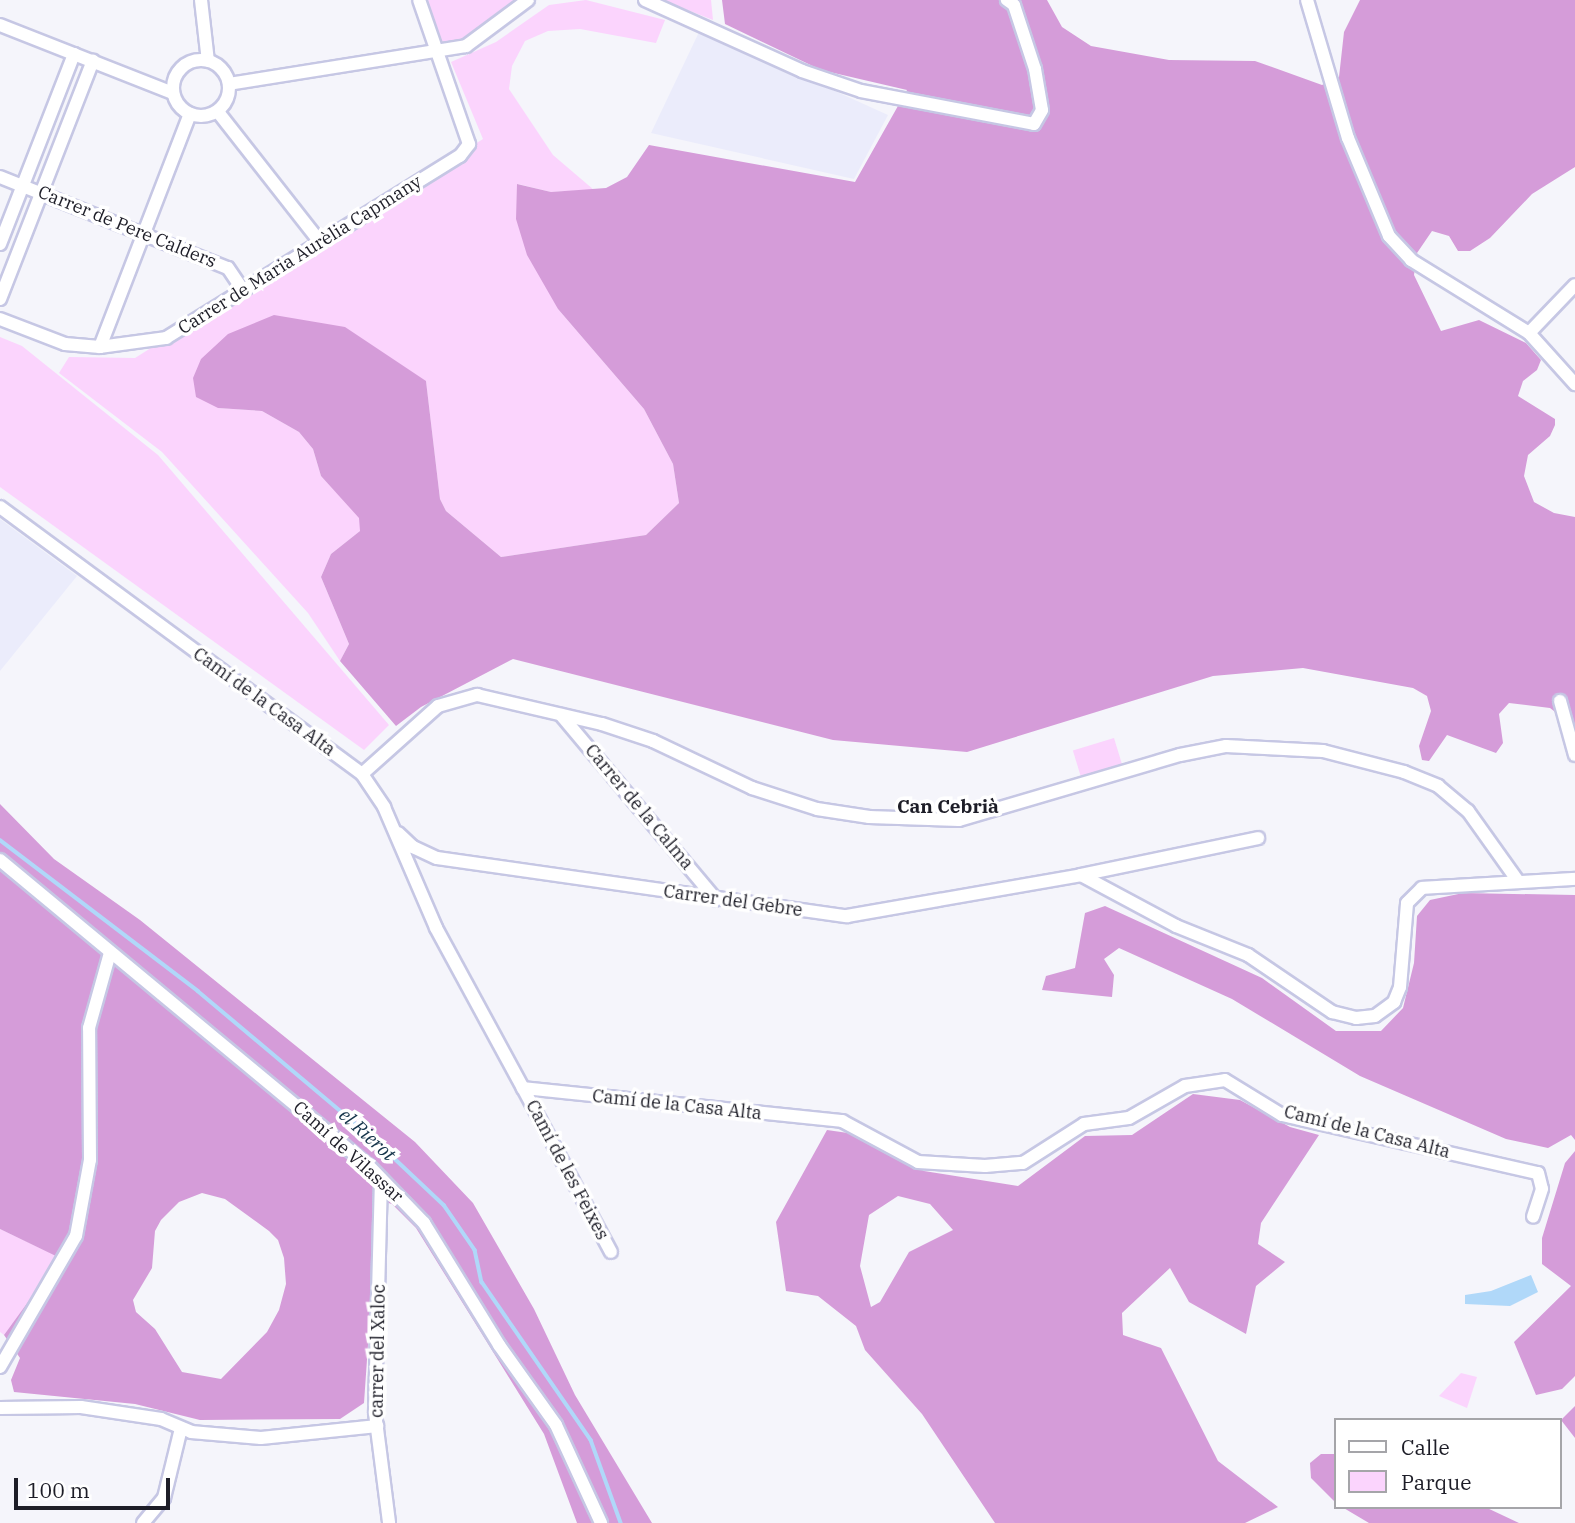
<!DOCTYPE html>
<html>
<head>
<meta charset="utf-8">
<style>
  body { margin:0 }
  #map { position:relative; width:1575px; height:1523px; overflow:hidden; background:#f5f5fb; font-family:"IBM Plex Serif",serif }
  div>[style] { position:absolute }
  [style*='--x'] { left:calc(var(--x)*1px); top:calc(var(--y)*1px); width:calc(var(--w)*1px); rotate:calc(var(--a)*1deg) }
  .built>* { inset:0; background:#ebecfb }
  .green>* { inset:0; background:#fbd4fd; transform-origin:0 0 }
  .forest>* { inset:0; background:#d59cd9 }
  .water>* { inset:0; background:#b0d8f9 }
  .stream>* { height:3.5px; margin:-1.75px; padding:0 1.75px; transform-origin:1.75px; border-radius:1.75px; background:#b0d8f9 }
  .roads { filter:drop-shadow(2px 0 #c6c7e4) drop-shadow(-2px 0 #c6c7e4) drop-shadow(0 2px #c6c7e4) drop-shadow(0 -2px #c6c7e4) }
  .minor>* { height:12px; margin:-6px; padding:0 6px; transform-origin:6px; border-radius:6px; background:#fff }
  .minor>.ring { margin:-6px; padding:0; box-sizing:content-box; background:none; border:12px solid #fff; border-radius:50% }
  span { translate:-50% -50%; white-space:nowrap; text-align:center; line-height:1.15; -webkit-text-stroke:7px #fff; paint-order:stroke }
  .street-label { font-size:18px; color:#1d1d27 }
  .neighbourhood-label { font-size:19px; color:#1d1d27; font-weight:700 }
  .water-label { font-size:19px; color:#15344a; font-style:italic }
  .legend { position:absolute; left:1334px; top:1418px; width:228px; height:91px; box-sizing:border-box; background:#fff; border:2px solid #a5a5a9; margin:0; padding:9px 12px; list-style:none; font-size:21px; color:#1d1d27 }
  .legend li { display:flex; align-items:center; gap:14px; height:35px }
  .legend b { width:35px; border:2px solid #a5a5a9 }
  .scale { position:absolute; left:14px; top:1478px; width:156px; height:32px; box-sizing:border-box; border:4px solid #1d1d27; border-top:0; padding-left:9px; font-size:21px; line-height:24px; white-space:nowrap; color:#1d1d27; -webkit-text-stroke:5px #fff; paint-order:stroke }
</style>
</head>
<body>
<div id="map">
  <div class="built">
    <i style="clip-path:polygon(700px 30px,888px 115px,854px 179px,651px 133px)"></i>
    <i style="clip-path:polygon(0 519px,77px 576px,0 671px)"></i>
  </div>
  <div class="green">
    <i style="clip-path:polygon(419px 0,521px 0,468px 41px,442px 49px)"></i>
    <i style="clip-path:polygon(586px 0,665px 20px,656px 43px,580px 29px,548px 31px,525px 41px,512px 66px,509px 89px,553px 155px,594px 190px,551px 192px,518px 184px,558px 309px,644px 409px,673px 464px,679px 503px,646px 535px,501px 557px,446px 511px,440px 499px,426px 381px,218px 408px,262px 411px,299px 432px,313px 449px,321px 476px,360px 518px,360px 531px,331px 554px,321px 577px,349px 644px,340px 661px,308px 613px,162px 452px,59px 373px,69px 357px,135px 358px,483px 139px,451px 62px,496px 42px,549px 5px)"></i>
    <i style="clip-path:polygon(662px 0,711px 0,713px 20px)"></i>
    <i style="clip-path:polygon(0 337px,22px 346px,158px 455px,389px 725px,364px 750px,0 487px)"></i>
    <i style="left:1114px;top:738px;width:28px;height:43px;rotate:73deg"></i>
    <i style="clip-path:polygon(0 1229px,61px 1258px,4px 1335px,0 1332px)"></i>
    <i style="clip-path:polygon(1461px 1373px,1477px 1377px,1467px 1408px,1439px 1396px)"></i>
  </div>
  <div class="forest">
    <i style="clip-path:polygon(722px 0,1047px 0,1062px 27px,1091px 46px,1169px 60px,1255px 61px,1322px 85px,1339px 77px,1344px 32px,1360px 0,1575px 0,1575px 167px,1532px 194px,1490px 238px,1470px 251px,1458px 251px,1449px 236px,1432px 231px,1417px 253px,1414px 275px,1441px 331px,1479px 320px,1526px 343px,1541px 360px,1537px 370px,1523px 381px,1518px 396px,1555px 419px,1555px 425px,1550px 436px,1528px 455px,1524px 476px,1534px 502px,1554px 513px,1575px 517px,1575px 727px,1550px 708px,1509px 703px,1499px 714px,1503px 743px,1496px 753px,1447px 735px,1429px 761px,1422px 760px,1419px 746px,1431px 711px,1427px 696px,1413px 688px,1303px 668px,1213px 676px,967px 752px,833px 740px,513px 659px,421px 707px,396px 726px,340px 661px,349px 644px,321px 577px,331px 554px,360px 531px,359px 518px,321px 476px,313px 449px,299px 432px,262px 411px,218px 408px,196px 397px,193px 378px,201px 359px,228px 334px,274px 315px,345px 327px,426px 381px,440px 499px,446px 511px,501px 557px,646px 535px,679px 503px,673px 464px,644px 409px,558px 309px,527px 255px,516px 219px,517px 184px,551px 192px,606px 188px,627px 177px,649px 145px,855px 182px,907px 90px,821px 70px,725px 24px)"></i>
    <i style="clip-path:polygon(evenodd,0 804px,54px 859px,140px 920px,415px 1142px,473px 1203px,534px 1309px,575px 1395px,652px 1523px,577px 1523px,544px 1434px,416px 1228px,392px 1204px,378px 1200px,364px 1403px,340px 1419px,200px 1420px,135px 1404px,14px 1392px,11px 1380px,20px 1358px,4px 1335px,60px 1258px,0 1229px,0 804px,202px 1193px,225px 1199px,269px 1231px,278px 1240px,284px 1258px,286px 1284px,279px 1310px,267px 1332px,221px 1379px,182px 1372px,155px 1329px,136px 1312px,133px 1300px,152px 1268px,155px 1231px,161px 1220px,179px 1202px,202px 1193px)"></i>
    <i style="clip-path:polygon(1463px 893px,1575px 895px,1575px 1140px,1571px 1135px,1548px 1148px,1506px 1139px,1360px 1076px,1232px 999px,1119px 948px,1104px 959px,1114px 975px,1112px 997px,1042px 990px,1046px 976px,1075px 968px,1085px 913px,1105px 906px,1262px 978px,1336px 1031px,1381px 1031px,1403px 1008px,1414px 963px,1417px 916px,1430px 900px)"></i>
    <i style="clip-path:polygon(evenodd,1193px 1094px,1240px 1100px,1290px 1127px,1319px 1135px,1261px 1223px,1258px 1244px,1285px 1262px,1256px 1286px,1246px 1334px,1189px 1302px,1170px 1268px,1122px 1313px,1123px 1335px,1161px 1348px,1218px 1461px,1278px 1507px,1245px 1523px,995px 1523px,922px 1414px,865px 1350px,856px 1326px,818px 1296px,786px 1291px,776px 1222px,827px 1130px,862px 1135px,924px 1171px,1018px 1186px,1085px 1136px,1132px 1135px,1193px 1094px,898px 1196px,930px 1204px,953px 1230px,909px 1252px,880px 1302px,871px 1307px,860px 1266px,869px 1215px,898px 1196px)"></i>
    <i style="clip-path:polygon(1575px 1151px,1575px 1376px,1562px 1389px,1536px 1395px,1514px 1342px,1571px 1286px,1542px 1264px,1542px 1238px,1565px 1163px)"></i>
    <i style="clip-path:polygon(1575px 1406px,1575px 1438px,1561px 1420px)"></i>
    <i style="clip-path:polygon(1321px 1454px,1335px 1454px,1335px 1502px,1311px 1478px,1310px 1463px)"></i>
    <i style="clip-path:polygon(1342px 1507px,1485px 1507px,1519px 1523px,1369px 1523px)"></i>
  </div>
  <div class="water">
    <i style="clip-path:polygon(1531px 1275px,1538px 1292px,1510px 1306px,1465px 1304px,1465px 1295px,1491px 1291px)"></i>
  </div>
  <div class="stream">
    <i style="--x:0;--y:840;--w:249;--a:37.3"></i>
    <i style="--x:198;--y:991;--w:231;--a:40.1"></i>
    <i style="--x:375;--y:1140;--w:95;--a:43.3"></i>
    <i style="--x:444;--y:1205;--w:55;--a:55.4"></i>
    <i style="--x:475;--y:1250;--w:33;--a:78"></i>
    <i style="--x:482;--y:1282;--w:192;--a:55.4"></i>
    <i style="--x:591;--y:1440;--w:88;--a:70.1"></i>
  </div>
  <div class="roads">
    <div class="minor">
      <i style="--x:201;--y:0;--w:61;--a:83.5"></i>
      <i style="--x:645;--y:0;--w:172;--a:24.3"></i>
      <i style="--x:802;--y:71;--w:62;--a:18.7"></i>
      <i style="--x:861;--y:91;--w:176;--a:10.8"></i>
      <i style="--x:1034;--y:124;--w:16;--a:-60"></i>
      <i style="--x:1042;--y:110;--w:42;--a:-99.7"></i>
      <i style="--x:1035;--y:69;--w:67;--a:-108.2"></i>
      <i style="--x:1014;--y:5;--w:9;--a:-144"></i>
      <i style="--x:1307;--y:0;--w:144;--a:73.5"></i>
      <i style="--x:1348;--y:138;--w:106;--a:67.3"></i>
      <i style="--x:1389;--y:236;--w:33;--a:47"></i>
      <i style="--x:1411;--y:260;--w:139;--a:31.7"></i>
      <i style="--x:1529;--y:333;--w:69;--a:48"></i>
      <i style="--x:0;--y:25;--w:186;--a:21.5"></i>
      <i class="ring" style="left:173px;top:60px;width:44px;height:44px"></i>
      <i style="--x:229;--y:84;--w:240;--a:-9.1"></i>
      <i style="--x:466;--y:46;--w:77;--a:-36.6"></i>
      <i style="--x:218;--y:112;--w:165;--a:51.9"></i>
      <i style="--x:0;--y:177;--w:245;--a:21.8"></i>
      <i style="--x:228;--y:268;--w:27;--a:56"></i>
      <i style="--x:0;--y:244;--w:204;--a:-68.7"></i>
      <i style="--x:0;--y:299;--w:256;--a:-68.7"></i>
      <i style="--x:0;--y:319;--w:70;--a:21"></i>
      <i style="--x:65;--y:344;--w:35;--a:5"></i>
      <i style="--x:100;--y:347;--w:67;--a:-7.8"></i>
      <i style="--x:166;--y:338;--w:346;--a:-31.8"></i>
      <i style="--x:460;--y:156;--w:15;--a:-53"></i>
      <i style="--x:469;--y:144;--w:152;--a:-109.1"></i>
      <i style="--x:1529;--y:333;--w:66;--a:-46.2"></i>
      <i style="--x:100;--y:347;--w:250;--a:-68.9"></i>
      <i style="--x:0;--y:507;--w:450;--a:36.4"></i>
      <i style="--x:362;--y:774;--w:40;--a:56"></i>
      <i style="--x:384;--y:807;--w:132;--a:66.7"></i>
      <i style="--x:436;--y:928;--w:182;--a:61.5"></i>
      <i style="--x:523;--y:1088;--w:321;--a:5.9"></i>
      <i style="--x:842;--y:1121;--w:86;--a:28.3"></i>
      <i style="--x:918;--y:1162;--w:67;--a:3.4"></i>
      <i style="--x:985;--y:1166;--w:38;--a:-5"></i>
      <i style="--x:1023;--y:1163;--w:72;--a:-32.6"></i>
      <i style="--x:1084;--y:1124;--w:45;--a:-7.6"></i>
      <i style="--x:1129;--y:1118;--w:64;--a:-29.7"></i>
      <i style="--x:1185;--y:1086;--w:40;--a:-8.5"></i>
      <i style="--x:1225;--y:1080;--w:67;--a:31.6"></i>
      <i style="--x:1282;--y:1115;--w:262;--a:12.8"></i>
      <i style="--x:1538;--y:1173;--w:16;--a:76"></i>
      <i style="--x:1542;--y:1189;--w:29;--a:108"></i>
      <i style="--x:1560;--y:701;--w:56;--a:74.5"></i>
      <i style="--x:561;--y:715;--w:241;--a:50"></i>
      <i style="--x:362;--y:774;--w:102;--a:-41.8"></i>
      <i style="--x:438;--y:706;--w:41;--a:-15.8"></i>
      <i style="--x:477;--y:695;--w:128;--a:13.1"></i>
      <i style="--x:602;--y:724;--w:54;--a:18.4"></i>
      <i style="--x:653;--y:741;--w:110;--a:25.4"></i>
      <i style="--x:752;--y:788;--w:68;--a:17.9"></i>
      <i style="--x:817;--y:809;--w:53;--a:8.7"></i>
      <i style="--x:869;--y:817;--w:90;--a:1.9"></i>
      <i style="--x:959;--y:820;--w:230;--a:-16.4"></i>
      <i style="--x:1180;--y:755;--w:47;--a:-11.1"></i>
      <i style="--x:1226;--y:746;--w:97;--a:3"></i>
      <i style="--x:1323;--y:751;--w:84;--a:14.5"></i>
      <i style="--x:1404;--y:772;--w:37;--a:22"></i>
      <i style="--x:1438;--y:786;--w:39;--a:40"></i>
      <i style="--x:1468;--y:811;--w:86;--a:54.5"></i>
      <i style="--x:398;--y:833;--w:21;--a:43"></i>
      <i style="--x:413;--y:847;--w:26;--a:25"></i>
      <i style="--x:437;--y:858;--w:414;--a:8.1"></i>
      <i style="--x:847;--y:916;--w:238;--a:-9.9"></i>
      <i style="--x:1081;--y:875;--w:108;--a:28.2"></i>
      <i style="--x:1176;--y:926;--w:78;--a:21.9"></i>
      <i style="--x:1248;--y:955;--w:102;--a:34.2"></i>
      <i style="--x:1332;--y:1012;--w:25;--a:14"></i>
      <i style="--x:1356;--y:1018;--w:19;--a:-6"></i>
      <i style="--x:1375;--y:1016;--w:24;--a:-36"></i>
      <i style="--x:1394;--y:1002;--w:16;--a:-68"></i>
      <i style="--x:1400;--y:987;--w:84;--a:-85.2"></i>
      <i style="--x:1407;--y:903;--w:21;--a:-45"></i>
      <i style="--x:1422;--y:888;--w:153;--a:-3.4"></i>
      <i style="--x:0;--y:860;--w:478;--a:39.7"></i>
      <i style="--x:368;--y:1165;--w:81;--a:46"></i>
      <i style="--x:424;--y:1223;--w:143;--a:58.4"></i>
      <i style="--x:499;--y:1345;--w:98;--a:54.5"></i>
      <i style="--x:556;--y:1425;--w:108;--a:65.3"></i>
      <i style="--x:1081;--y:875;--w:181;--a:-11.8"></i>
      <i style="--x:523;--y:1088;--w:186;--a:61.8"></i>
      <i style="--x:381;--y:1179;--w:234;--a:91.5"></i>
      <i style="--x:375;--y:1413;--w:111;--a:82.7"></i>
      <i style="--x:0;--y:1367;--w:151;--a:-59.9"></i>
      <i style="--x:76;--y:1236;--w:77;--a:-79.6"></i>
      <i style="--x:90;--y:1160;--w:132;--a:-90.4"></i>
      <i style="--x:89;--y:1028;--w:78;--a:-74.4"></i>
      <i style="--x:0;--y:1408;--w:81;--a:-0.7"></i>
      <i style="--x:81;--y:1407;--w:81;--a:8.5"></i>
      <i style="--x:161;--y:1419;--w:33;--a:23"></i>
      <i style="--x:191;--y:1432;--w:70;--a:4.9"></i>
      <i style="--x:261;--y:1438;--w:117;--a:-5.9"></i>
      <i style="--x:143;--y:1523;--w:33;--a:-50"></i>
      <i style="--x:164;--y:1498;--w:72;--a:-76.3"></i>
    </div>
  </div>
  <div class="street-label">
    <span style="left:127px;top:227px;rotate:22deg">Carrer de Pere Calders</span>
    <span style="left:300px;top:255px;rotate:-32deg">Carrer de Maria Aurèlia Capmany</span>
    <span style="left:264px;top:702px;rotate:36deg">Camí de la Casa Alta</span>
    <span style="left:639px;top:807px;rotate:50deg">Carrer de la Calma</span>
    <span style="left:733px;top:901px;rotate:8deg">Carrer del Gebre</span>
    <span style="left:677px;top:1105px;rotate:6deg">Camí de la Casa Alta</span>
    <span style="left:1367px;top:1132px;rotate:14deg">Camí de la Casa Alta</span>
    <span style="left:348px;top:1152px;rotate:42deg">Camí de Vilassar</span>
    <span style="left:567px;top:1170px;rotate:62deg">Camí de les Feixes</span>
    <span style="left:378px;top:1351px;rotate:-89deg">carrer del Xaloc</span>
  </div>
  <div class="neighbourhood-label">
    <span style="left:948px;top:807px">Can Cebrià</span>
  </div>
  <div class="water-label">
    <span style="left:367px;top:1135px;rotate:42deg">el Rierot</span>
  </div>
  <ul class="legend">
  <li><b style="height:9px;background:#fff"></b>Calle</li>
  <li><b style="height:19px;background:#fbd4fd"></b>Parque</li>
  </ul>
  <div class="scale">100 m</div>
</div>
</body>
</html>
